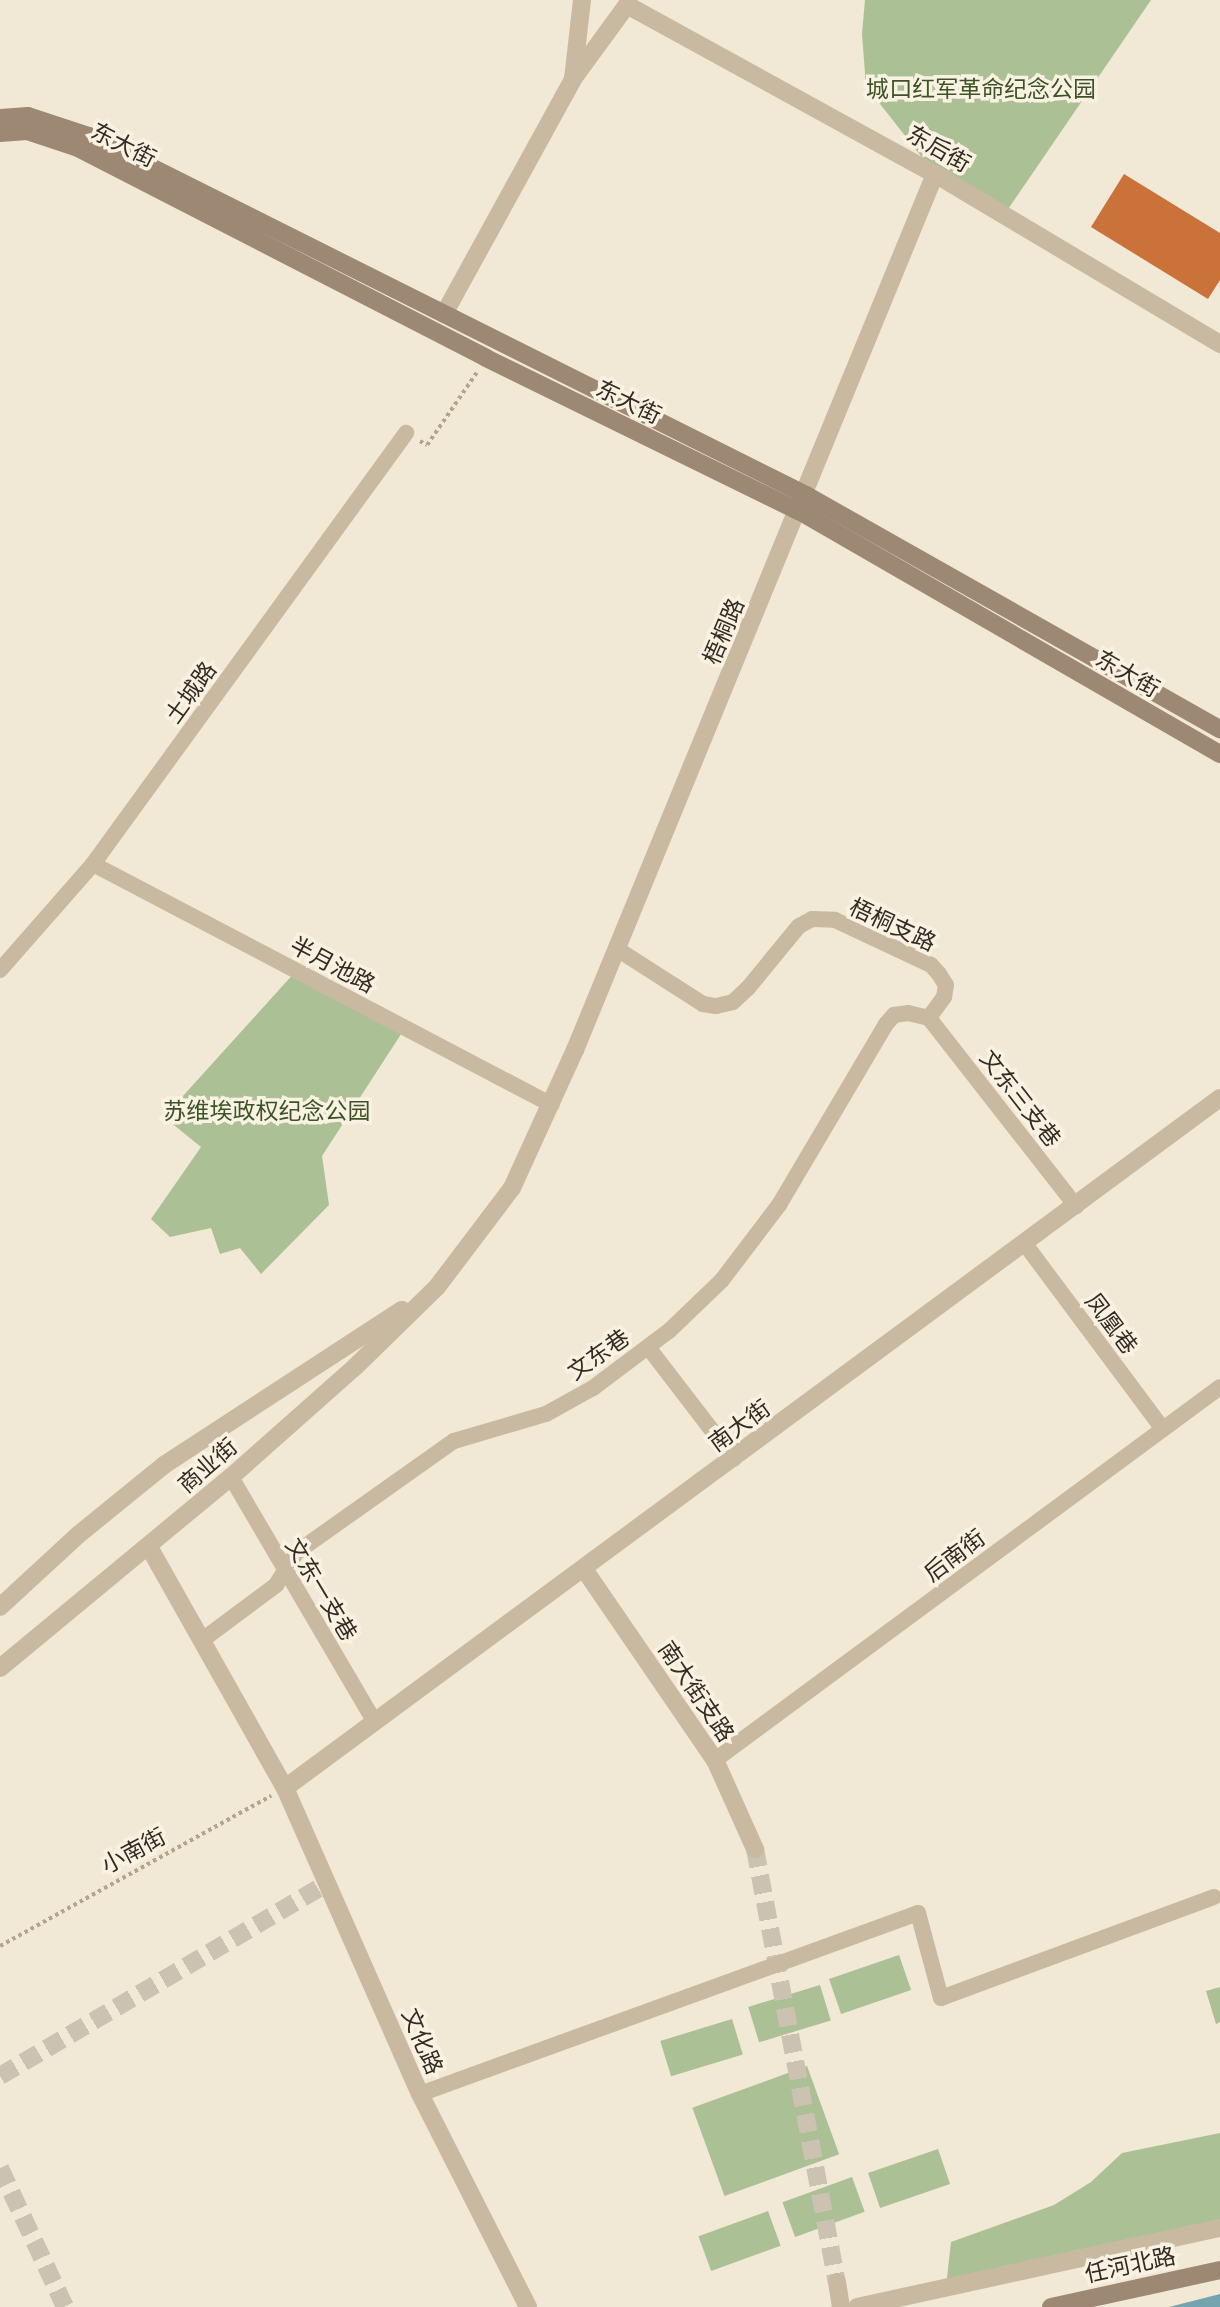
<!DOCTYPE html>
<html>
<head>
<meta charset="utf-8">
<style>
  body { margin:0 }
  #map { position:relative; width:1220px; height:2307px; overflow:hidden; background:#f1e8d5; font-family:"Golos Text","Noto Sans SC",sans-serif }
  div>[style] { position:absolute }
  [style*='--x'] { left:calc(var(--x)*1px); top:calc(var(--y)*1px); width:calc(var(--w)*1px); rotate:calc(var(--a)*1deg) }
  .green>* { inset:0; background:#acc095; transform-origin:0 0 }
  .water>* { inset:0; background:#74a4af }
  .building>* { inset:0; background:#cb723a }
  .tertiary-tunnel>* { height:18px; margin-top:-9px; transform-origin:0; background:repeating-linear-gradient(90deg,#cbc2b2 0 18px,transparent 0 27px) }
  .secondary-tunnel>* { height:18px; margin-top:-9px; transform-origin:0; background:repeating-linear-gradient(90deg,#cbc2b2 0 18px,transparent 0 27px) }
  .path>* { height:3.5px; margin-top:-1.75px; transform-origin:0; background:repeating-linear-gradient(90deg,#b5a38c 0 3.5px,transparent 0 7px) }
  .minor>* { height:16px; margin:-8px; padding:0 8px; transform-origin:8px; border-radius:8px; background:#c9b9a1 }
  .tertiary>* { height:18px; margin:-9px; padding:0 9px; transform-origin:9px; border-radius:9px; background:#c9b9a1 }
  .secondary>* { height:18px; margin:-9px; padding:0 9px; transform-origin:9px; border-radius:9px; background:#9d8873 }
  span { translate:-50% -50%; white-space:nowrap; text-align:center; line-height:1.15; -webkit-text-stroke:7px #f9f2e2; paint-order:stroke }
  .park-label { font-size:23px; color:#3d5327 }
  .street-label { font-size:23px; color:#342b24 }
</style>
</head>
<body>
<div id="map">
  <div class="green">
    <i style="clip-path:polygon(865px 0,1151px 0,1004px 215px,935px 174px,866px 86px,862px 34px)"></i>
    <i style="clip-path:polygon(296px 971px,405px 1028px,322px 1156px,329px 1205px,261px 1274px,240px 1248px,220px 1254px,211px 1228px,170px 1237px,151px 1219px,201px 1147px,164px 1117px)"></i>
    <i style="left:899px;top:1955px;width:37px;height:74px;rotate:71deg"></i>
    <i style="left:820px;top:1985px;width:37px;height:75px;rotate:73deg"></i>
    <i style="clip-path:polygon(1220px 1987px,1220px 2022px,1216px 2024px,1206px 1991px)"></i>
    <i style="left:732px;top:2019px;width:37px;height:75px;rotate:73deg"></i>
    <i style="left:807px;top:2066px;width:94px;height:122px;rotate:70deg"></i>
    <i style="clip-path:polygon(1220px 2133px,1220px 2224px,946px 2287px,951px 2242px,1054px 2205px,1091px 2182px,1122px 2153px)"></i>
    <i style="left:938px;top:2149px;width:37px;height:74px;rotate:71deg"></i>
    <i style="left:852px;top:2177px;width:37px;height:74px;rotate:70deg"></i>
    <i style="left:768px;top:2211px;width:37px;height:74px;rotate:70deg"></i>
  </div>
  <div class="water">
    <i style="clip-path:polygon(1220px 2294px,1220px 2307px,1169px 2307px)"></i>
  </div>
  <div class="building">
    <i style="clip-path:polygon(1124px 174px,1220px 233px,1220px 280px,1208px 299px,1091px 227px)"></i>
  </div>
  <div class="tertiary-tunnel">
    <i style="--x:0;--y:2076;--w:381;--a:-30.5"></i>
    <i style="--x:0;--y:2168;--w:153;--a:64.9"></i>
  </div>
  <div class="secondary-tunnel">
    <i style="--x:755;--y:1849;--w:441;--a:79.3"></i>
  </div>
  <div class="path">
    <i style="--x:420;--y:441;--w:8;--a:30"></i>
    <i style="--x:427;--y:445;--w:88;--a:-55.6"></i>
    <i style="--x:0;--y:1946;--w:310;--a:-29"></i>
  </div>
  <div class="minor">
    <i style="--x:93;--y:864;--w:518;--a:27.7"></i>
    <i style="--x:617;--y:949;--w:102;--a:32.6"></i>
    <i style="--x:703;--y:1004;--w:13;--a:9"></i>
    <i style="--x:716;--y:1006;--w:17;--a:-13"></i>
    <i style="--x:733;--y:1002;--w:21;--a:-43"></i>
    <i style="--x:748;--y:988;--w:80;--a:-50.6"></i>
    <i style="--x:799;--y:926;--w:15;--a:-28"></i>
    <i style="--x:812;--y:919;--w:23;--a:2"></i>
    <i style="--x:835;--y:920;--w:106;--a:25.1"></i>
    <i style="--x:931;--y:965;--w:12;--a:48"></i>
    <i style="--x:939;--y:974;--w:13;--a:58"></i>
    <i style="--x:946;--y:985;--w:12;--a:99"></i>
    <i style="--x:944;--y:997;--w:26;--a:126"></i>
    <i style="--x:0;--y:970;--w:141;--a:-48.7"></i>
    <i style="--x:93;--y:864;--w:533;--a:-54.01"></i>
    <i style="--x:929;--y:1018;--w:239;--a:52"></i>
    <i style="--x:1025;--y:1244;--w:231;--a:53.3"></i>
    <i style="--x:648;--y:1347;--w:141;--a:52.5"></i>
    <i style="--x:231;--y:1477;--w:284;--a:59.6"></i>
    <i style="--x:201;--y:1641;--w:94;--a:-36.7"></i>
    <i style="--x:276;--y:1585;--w:39;--a:-58"></i>
    <i style="--x:297;--y:1552;--w:192;--a:-35.3"></i>
    <i style="--x:454;--y:1441;--w:96;--a:-16.4"></i>
    <i style="--x:546;--y:1414;--w:54;--a:-29"></i>
    <i style="--x:593;--y:1388;--w:95;--a:-36.9"></i>
    <i style="--x:669;--y:1331;--w:74;--a:-43.9"></i>
    <i style="--x:722;--y:1280;--w:94;--a:-52.8"></i>
    <i style="--x:779;--y:1205;--w:210;--a:-59.4"></i>
    <i style="--x:886;--y:1024;--w:12;--a:-48"></i>
    <i style="--x:894;--y:1015;--w:14;--a:-8"></i>
    <i style="--x:908;--y:1013;--w:22;--a:13"></i>
    <i style="--x:715;--y:1760;--w:628;--a:-36.45"></i>
    <i style="--x:420;--y:2094;--w:530;--a:-19.97"></i>
    <i style="--x:918;--y:1913;--w:88;--a:74.9"></i>
    <i style="--x:941;--y:1998;--w:291;--a:-20.3"></i>
  </div>
  <div class="tertiary">
    <i style="--x:573;--y:79;--w:92;--a:-53.9"></i>
    <i style="--x:627;--y:5;--w:351;--a:28.8"></i>
    <i style="--x:935;--y:174;--w:332;--a:30.8"></i>
    <i style="--x:444;--y:314;--w:268;--a:-61.2"></i>
    <i style="--x:573;--y:79;--w:80;--a:-83.5"></i>
    <i style="--x:149;--y:1547;--w:277;--a:60.6"></i>
    <i style="--x:285;--y:1788;--w:334;--a:66.2"></i>
    <i style="--x:420;--y:2094;--w:239;--a:63.1"></i>
    <i style="--x:584;--y:1569;--w:232;--a:55.6"></i>
    <i style="--x:715;--y:1760;--w:98;--a:65.8"></i>
    <i style="--x:0;--y:1607;--w:106;--a:-42.7"></i>
    <i style="--x:78;--y:1535;--w:111;--a:-39.1"></i>
    <i style="--x:164;--y:1465;--w:284;--a:-33.1"></i>
    <i style="--x:0;--y:1668;--w:300;--a:-39.6"></i>
    <i style="--x:231;--y:1477;--w:167;--a:-41.6"></i>
    <i style="--x:356;--y:1366;--w:113;--a:-44.3"></i>
    <i style="--x:437;--y:1287;--w:124;--a:-52.9"></i>
    <i style="--x:512;--y:1188;--w:152;--a:-65.5"></i>
    <i style="--x:575;--y:1050;--w:947;--a:-67.66"></i>
    <i style="--x:285;--y:1788;--w:1162;--a:-36.43"></i>
    <i style="--x:837;--y:2282;--w:25;--a:81"></i>
    <i style="--x:857;--y:2307;--w:371;--a:-12.3"></i>
  </div>
  <div class="secondary">
    <i style="--x:0;--y:118;--w:28;--a:-4"></i>
    <i style="--x:28;--y:116;--w:64;--a:18.2"></i>
    <i style="--x:89;--y:136;--w:802;--a:26.6"></i>
    <i style="--x:806;--y:495;--w:476;--a:29.5"></i>
    <i style="--x:0;--y:133;--w:27;--a:-4"></i>
    <i style="--x:27;--y:131;--w:54;--a:18.4"></i>
    <i style="--x:78;--y:148;--w:459;--a:27.2"></i>
    <i style="--x:486;--y:358;--w:348;--a:26.1"></i>
    <i style="--x:799;--y:511;--w:486;--a:30"></i>
    <i style="--x:1051;--y:2307;--w:173;--a:-12.3"></i>
  </div>
  <div class="park-label">
    <span style="left:981px;top:88px">城口红军革命纪念公园</span>
    <span style="left:267px;top:1110px">苏维埃政权纪念公园</span>
  </div>
  <div class="street-label">
    <span style="left:124px;top:144px;rotate:27deg">东大街</span>
    <span style="left:939px;top:148px;rotate:30deg">东后街</span>
    <span style="left:629px;top:401px;rotate:26deg">东大街</span>
    <span style="left:723px;top:631px;rotate:-67deg">梧桐路</span>
    <span style="left:1128px;top:673px;rotate:30deg">东大街</span>
    <span style="left:190px;top:692px;rotate:-54deg">土城路</span>
    <span style="left:893px;top:924px;rotate:25deg">梧桐支路</span>
    <span style="left:333px;top:964px;rotate:28deg">半月池路</span>
    <span style="left:1021px;top:1098px;rotate:52deg">文东三支巷</span>
    <span style="left:1112px;top:1323px;rotate:53deg">凤凰巷</span>
    <span style="left:598px;top:1354px;rotate:-35deg">文东巷</span>
    <span style="left:739px;top:1425px;rotate:-36deg">南大街</span>
    <span style="left:207px;top:1465px;rotate:-41deg">商业街</span>
    <span style="left:954px;top:1555px;rotate:-37deg">后南街</span>
    <span style="left:322px;top:1589px;rotate:59deg">文东一支巷</span>
    <span style="left:697px;top:1691px;rotate:56deg">南大街支路</span>
    <span style="left:133px;top:1850px;rotate:-28deg">小南街</span>
    <span style="left:423px;top:2041px;rotate:67deg">文化路</span>
    <span style="left:1130px;top:2264px;rotate:-12deg">任河北路</span>
  </div>
</div>
</body>
</html>
